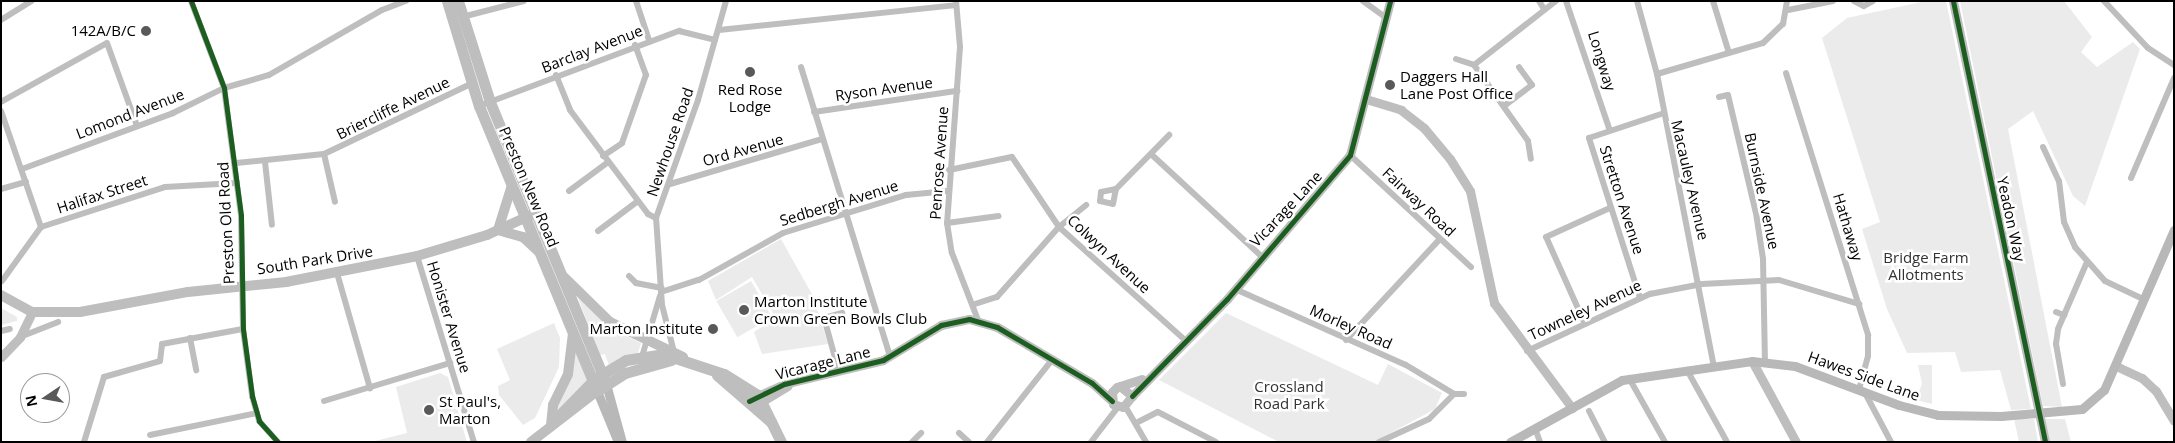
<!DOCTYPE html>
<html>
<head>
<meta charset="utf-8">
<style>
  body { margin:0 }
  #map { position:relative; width:2175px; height:443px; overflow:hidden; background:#fff; font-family:"Open Sans",sans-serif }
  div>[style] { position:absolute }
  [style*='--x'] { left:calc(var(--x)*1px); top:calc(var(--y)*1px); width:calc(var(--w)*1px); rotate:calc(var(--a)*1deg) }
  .green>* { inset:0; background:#ebebeb; transform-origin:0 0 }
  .minor>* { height:6px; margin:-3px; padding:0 3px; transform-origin:3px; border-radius:3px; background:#bebebe }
  .tertiary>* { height:9px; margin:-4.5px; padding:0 4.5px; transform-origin:4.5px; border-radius:4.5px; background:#bebebe }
  .secondary>* { height:9px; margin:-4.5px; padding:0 4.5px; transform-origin:4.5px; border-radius:4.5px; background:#b8b8b8 }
  .primary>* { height:10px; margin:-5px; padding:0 5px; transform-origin:5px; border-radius:5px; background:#bebebe }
  .trunk>* { height:11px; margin:-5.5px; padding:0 5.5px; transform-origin:5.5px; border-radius:5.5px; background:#bebebe }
  .cycleway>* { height:5px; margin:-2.5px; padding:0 2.5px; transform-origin:2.5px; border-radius:2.5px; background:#1b5e20 }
  .dots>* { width:14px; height:14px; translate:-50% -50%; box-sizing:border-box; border:2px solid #fff; border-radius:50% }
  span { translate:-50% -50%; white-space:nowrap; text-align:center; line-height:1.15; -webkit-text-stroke:5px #fff; paint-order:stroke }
  .poi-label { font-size:15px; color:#000 }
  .right { translate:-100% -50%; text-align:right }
  .left { translate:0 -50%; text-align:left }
  .street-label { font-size:15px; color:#000 }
  .park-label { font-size:15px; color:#323232 }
  .frame { position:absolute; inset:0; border:2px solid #000; pointer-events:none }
  .north { position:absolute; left:20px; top:373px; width:50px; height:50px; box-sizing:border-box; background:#fff; border:1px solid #999; border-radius:50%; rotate:258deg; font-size:14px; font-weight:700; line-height:20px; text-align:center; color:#000 }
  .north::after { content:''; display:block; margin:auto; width:18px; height:22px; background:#595959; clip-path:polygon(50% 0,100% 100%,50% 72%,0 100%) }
</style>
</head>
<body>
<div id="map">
  <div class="green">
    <i style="clip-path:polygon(1926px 1px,1946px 1px,2031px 409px,2011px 410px,2000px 370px,1961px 372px,1955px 352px,1907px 353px,1887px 309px,1862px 229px,1880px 222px,1822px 38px,1847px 18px)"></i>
    <i style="clip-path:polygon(1960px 1px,2064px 1px,2092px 37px,2081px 52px,2097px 67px,2133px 42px,2140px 49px,2085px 206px,2073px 196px,2033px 111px,2008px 129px,2062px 407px,2043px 406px)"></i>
    <i style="clip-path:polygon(781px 239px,813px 296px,828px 344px,762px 354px,754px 332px,776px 318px,752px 277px,716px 300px,708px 281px)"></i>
    <i style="left:751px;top:281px;width:42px;height:40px;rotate:60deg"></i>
    <i style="clip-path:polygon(578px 298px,616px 331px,641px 343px,638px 353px,609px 366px,605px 354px,600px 355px)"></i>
    <i style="clip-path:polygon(1px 308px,17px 317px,17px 321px,1px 325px)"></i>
    <i style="clip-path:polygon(1226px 313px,1378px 385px,1388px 364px,1442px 393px,1435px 409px,1374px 442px,1279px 442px,1159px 380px)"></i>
    <i style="clip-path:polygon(554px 323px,560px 338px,559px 367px,535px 418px,523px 425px,499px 395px,498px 386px,510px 380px,497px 349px)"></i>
    <i style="clip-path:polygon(573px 331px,593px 381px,561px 411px,553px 405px,564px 387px)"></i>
    <i style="clip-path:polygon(1918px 365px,1932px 365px,1932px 404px,1916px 400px,1922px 384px)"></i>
    <i style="clip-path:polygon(440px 373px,448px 377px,467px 442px,371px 442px,407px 433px,396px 387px)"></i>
    <i style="clip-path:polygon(2014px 419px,2034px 419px,2038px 442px,2019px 442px)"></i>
    <i style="clip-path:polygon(2045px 419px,2065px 419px,2071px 442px,2050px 442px)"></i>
  </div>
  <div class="minor">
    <i style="--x:191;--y:1;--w:93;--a:69.2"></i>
    <i style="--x:224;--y:88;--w:129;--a:82.4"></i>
    <i style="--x:241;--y:216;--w:113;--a:89"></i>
    <i style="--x:243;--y:329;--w:68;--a:82.3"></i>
    <i style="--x:252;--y:396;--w:26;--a:74"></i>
    <i style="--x:259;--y:421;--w:28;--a:48"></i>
    <i style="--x:636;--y:1;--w:41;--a:71.6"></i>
    <i style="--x:956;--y:1;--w:46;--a:85"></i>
    <i style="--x:960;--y:47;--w:176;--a:94.2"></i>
    <i style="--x:947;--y:223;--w:30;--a:81"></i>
    <i style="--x:952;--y:253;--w:72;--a:68.8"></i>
    <i style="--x:1363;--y:1;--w:27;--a:36"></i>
    <i style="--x:1539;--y:1;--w:9;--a:58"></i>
    <i style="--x:1566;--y:1;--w:137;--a:71.3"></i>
    <i style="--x:1637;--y:1;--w:76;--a:74.7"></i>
    <i style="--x:1657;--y:74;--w:298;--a:79"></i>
    <i style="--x:1713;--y:1;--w:54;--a:72.9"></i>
    <i style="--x:1854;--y:1;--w:11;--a:27"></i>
    <i style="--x:1864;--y:6;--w:10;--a:-29"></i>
    <i style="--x:2104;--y:1;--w:64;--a:46.9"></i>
    <i style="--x:2148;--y:48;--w:31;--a:33"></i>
    <i style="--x:1788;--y:10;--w:46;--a:-11.3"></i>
    <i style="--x:462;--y:17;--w:64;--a:-14.5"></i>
    <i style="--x:1;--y:20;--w:36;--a:-32"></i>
    <i style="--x:719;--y:30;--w:238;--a:-6"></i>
    <i style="--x:1456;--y:59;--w:19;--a:18"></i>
    <i style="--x:1474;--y:65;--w:104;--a:-38"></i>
    <i style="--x:1474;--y:65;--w:93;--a:54.6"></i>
    <i style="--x:1528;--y:141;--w:18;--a:81"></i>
    <i style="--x:801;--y:67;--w:302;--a:72.9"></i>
    <i style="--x:1786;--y:73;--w:275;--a:72.6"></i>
    <i style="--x:1868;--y:335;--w:21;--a:90"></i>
    <i style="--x:1868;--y:356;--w:35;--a:105"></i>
    <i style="--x:1657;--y:74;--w:110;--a:-16.3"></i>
    <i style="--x:1763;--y:43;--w:28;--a:-44"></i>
    <i style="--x:1783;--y:24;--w:23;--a:-80"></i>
    <i style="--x:556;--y:75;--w:38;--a:68"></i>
    <i style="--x:570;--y:110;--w:130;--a:53.1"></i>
    <i style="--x:648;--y:214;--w:9;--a:27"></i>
    <i style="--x:1719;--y:97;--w:9;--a:-13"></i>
    <i style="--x:1728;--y:95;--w:121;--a:76.7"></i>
    <i style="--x:1756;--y:213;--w:47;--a:81.3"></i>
    <i style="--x:1763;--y:259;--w:102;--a:88.9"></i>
    <i style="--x:1;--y:102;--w:121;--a:-29.1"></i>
    <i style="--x:107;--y:43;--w:88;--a:70.1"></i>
    <i style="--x:479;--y:106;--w:214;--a:-20.6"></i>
    <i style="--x:679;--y:31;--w:37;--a:14"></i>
    <i style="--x:1504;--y:106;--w:35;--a:-37"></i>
    <i style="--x:1532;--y:85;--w:22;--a:-126"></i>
    <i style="--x:1;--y:111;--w:123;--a:71"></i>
    <i style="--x:814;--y:112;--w:145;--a:-8.4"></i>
    <i style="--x:2043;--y:147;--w:38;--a:65"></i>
    <i style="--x:2059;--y:181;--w:41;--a:83"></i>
    <i style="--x:2064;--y:222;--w:27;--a:66"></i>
    <i style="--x:2075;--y:247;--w:45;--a:48.6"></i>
    <i style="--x:2105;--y:281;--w:42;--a:25.3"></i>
    <i style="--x:324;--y:154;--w:49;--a:77.1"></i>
    <i style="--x:1151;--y:154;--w:149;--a:42.8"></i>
    <i style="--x:1350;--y:155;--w:165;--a:42.8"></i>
    <i style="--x:603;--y:156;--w:23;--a:-34"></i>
    <i style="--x:622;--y:143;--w:72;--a:-70.6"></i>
    <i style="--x:646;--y:75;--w:32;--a:-110"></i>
    <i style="--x:265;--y:162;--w:63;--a:83.7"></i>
    <i style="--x:236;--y:163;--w:88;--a:-5.8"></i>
    <i style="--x:324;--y:154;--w:163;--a:-25.5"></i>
    <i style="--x:22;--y:169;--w:161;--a:-20.3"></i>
    <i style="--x:173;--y:113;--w:57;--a:-26.1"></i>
    <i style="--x:224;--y:88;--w:47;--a:-16.1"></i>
    <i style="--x:269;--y:75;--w:130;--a:-29.9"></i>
    <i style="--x:382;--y:10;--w:26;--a:-21"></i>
    <i style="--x:949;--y:170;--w:64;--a:-11.7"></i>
    <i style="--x:1012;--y:157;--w:84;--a:56.1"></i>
    <i style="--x:1059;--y:227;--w:169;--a:41.9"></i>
    <i style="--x:2131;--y:178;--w:109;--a:-66.7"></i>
    <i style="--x:670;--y:184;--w:159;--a:-16.5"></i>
    <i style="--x:1;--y:189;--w:26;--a:-16"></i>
    <i style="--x:1116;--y:189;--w:15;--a:169"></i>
    <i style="--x:1101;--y:192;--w:9;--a:96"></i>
    <i style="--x:1100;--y:201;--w:13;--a:13"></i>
    <i style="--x:1113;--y:204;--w:15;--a:-79"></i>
    <i style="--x:1116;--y:189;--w:76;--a:-45.5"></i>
    <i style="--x:569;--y:191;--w:49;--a:-36.6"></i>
    <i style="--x:947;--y:223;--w:52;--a:-7.7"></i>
    <i style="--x:598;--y:231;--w:50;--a:-36.9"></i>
    <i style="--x:417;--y:256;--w:195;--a:73"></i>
    <i style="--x:337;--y:273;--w:120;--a:74"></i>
    <i style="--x:629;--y:276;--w:10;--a:45"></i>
    <i style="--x:636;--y:283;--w:26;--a:11"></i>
    <i style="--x:2;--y:281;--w:67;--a:-54.2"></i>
    <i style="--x:41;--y:227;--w:130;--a:-17.9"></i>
    <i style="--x:165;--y:187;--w:72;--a:-3.2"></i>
    <i style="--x:1235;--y:289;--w:187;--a:24"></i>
    <i style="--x:1406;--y:365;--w:56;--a:31.1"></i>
    <i style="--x:661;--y:292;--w:40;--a:-18"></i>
    <i style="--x:699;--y:280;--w:96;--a:-29.2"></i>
    <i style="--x:783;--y:233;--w:129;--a:-17.2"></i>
    <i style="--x:906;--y:195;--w:42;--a:-5.4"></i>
    <i style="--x:1640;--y:298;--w:168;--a:-107.7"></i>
    <i style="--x:1589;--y:138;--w:76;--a:-18.4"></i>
    <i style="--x:975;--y:304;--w:23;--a:-18"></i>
    <i style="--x:997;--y:297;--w:94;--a:-48.5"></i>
    <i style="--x:1059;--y:227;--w:35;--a:-39"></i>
    <i style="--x:2056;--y:312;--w:9;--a:21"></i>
    <i style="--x:1585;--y:324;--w:95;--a:-114.1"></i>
    <i style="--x:1546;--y:237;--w:70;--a:-24.4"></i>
    <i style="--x:1;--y:331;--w:9;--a:-13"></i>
    <i style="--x:20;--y:337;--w:41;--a:-21.5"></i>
    <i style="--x:190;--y:338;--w:33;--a:79"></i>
    <i style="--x:1346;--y:340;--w:138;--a:-47.1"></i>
    <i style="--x:1527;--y:351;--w:136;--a:-24.9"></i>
    <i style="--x:1650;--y:294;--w:53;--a:-10.9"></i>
    <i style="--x:1702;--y:284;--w:77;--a:-3"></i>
    <i style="--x:1779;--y:280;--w:84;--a:16.7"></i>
    <i style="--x:674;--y:352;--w:49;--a:-104.3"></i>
    <i style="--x:662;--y:305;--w:87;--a:-93.9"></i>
    <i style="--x:656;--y:218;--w:125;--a:-70.4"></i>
    <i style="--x:698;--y:100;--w:103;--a:-74.2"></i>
    <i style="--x:641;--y:360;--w:67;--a:-73.5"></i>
    <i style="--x:1687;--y:370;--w:82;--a:60.9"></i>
    <i style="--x:839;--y:372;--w:56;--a:-105.5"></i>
    <i style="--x:824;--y:318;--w:19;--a:-16"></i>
    <i style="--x:1629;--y:378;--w:73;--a:60.6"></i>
    <i style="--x:2063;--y:384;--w:41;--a:-99.9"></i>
    <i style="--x:2056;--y:344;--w:15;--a:-82"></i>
    <i style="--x:2058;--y:329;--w:73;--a:-66.6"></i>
    <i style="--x:1864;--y:391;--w:58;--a:62.1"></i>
    <i style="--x:324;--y:401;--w:132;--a:-16.8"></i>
    <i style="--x:1125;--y:406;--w:42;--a:59.7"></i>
    <i style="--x:1589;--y:411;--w:35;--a:63"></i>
    <i style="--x:1138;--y:422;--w:22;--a:-27"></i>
    <i style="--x:1158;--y:412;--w:65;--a:27.3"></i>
    <i style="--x:1536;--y:431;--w:12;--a:70"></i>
    <i style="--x:959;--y:433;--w:13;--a:42"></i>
    <i style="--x:150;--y:435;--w:109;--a:-11.6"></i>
    <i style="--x:84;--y:442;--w:68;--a:-72.9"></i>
    <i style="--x:104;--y:377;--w:58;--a:-15.9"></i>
    <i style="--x:160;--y:361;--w:17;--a:-83"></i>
    <i style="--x:162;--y:344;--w:82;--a:-10.5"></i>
    <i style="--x:912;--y:442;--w:13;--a:-45"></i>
    <i style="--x:987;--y:442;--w:105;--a:-51.6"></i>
    <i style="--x:1091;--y:442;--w:44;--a:-52.4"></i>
    <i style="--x:1379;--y:442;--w:55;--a:-24.7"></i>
    <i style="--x:1429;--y:419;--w:35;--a:-45"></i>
    <i style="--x:1454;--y:394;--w:10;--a:0"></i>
  </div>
  <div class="tertiary">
    <i style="--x:1953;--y:1;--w:450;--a:78.2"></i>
    <i style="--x:1366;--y:99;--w:37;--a:17"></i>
    <i style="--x:1401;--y:110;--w:29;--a:38"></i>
    <i style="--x:1424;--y:128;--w:40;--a:50"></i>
    <i style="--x:1450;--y:159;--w:38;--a:58"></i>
    <i style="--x:1470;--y:191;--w:115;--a:77.9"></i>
    <i style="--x:1494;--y:303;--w:131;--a:53.4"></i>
    <i style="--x:1;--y:357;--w:28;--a:-46"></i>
    <i style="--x:20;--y:337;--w:28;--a:-64"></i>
    <i style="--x:1752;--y:361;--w:92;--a:61.5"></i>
    <i style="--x:2116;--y:366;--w:29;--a:25"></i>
    <i style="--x:2142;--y:378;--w:19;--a:43"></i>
    <i style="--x:2156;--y:391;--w:35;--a:59"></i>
    <i style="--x:1120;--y:386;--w:16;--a:40"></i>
    <i style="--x:1132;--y:396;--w:14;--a:129"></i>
    <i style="--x:1123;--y:407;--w:10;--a:-163"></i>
    <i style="--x:1113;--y:404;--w:12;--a:-95"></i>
    <i style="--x:1112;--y:392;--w:7;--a:-45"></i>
    <i style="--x:1117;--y:387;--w:26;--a:-18"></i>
    <i style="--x:1132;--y:396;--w:136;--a:-45.6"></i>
    <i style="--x:1227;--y:299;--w:189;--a:-49.5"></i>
    <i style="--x:1350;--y:155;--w:159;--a:-75.4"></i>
    <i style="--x:753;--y:398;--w:34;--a:-24"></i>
    <i style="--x:784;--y:384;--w:102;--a:-13.6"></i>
    <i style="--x:883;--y:360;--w:68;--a:-31.1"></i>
    <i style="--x:941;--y:325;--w:29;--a:-12"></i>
    <i style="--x:969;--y:319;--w:29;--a:16"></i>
    <i style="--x:997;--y:327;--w:110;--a:30.5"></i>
    <i style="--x:1092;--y:383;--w:27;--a:42"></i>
    <i style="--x:756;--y:405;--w:37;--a:-31"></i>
  </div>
  <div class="secondary">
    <i style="--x:606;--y:384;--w:60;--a:74.6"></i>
    <i style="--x:597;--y:391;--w:55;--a:67.6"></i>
    <i style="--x:1510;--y:442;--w:128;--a:-29"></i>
    <i style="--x:1622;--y:380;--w:131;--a:-8.3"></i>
    <i style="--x:1752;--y:361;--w:43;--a:6.6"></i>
    <i style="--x:1795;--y:366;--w:111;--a:20.6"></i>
    <i style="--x:1899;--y:405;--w:40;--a:14.4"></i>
    <i style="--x:1938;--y:415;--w:63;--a:0.9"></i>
    <i style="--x:2001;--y:416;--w:81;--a:-4.9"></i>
    <i style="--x:2082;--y:409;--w:29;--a:-41"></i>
    <i style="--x:2104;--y:390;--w:175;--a:-66.4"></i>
  </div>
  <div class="primary">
    <i style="--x:498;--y:230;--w:26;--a:16"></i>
    <i style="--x:523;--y:237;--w:21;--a:43"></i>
    <i style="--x:498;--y:230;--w:47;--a:-72.7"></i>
    <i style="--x:564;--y:277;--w:64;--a:44.4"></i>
    <i style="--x:610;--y:322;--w:81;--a:25.6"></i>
    <i style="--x:1;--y:295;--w:35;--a:29"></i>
    <i style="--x:32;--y:312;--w:48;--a:0"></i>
    <i style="--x:80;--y:312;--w:110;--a:-10.5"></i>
    <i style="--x:188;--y:292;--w:99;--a:-5.8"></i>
    <i style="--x:286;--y:282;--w:134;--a:-11.2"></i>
    <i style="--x:417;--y:256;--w:73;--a:-16.7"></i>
    <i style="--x:487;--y:235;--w:51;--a:-24.5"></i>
    <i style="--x:553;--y:422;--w:57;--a:-45.7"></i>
    <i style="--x:551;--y:425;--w:20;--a:-84"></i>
    <i style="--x:553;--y:405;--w:34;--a:-64"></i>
    <i style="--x:568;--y:374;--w:41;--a:-83"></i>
    <i style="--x:531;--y:442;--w:83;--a:-37.7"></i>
  </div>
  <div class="trunk">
    <i style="--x:447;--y:1;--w:110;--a:73.1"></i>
    <i style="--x:479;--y:106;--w:308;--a:67.5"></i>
    <i style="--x:597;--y:391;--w:33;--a:-33"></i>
    <i style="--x:625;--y:373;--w:48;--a:-15.8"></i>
    <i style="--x:458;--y:1;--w:106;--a:72.4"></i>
    <i style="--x:490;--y:102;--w:305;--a:67.6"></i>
    <i style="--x:717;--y:375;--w:72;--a:41"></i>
    <i style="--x:596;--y:378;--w:35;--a:-31"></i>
    <i style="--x:626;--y:360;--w:37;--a:-9"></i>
    <i style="--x:663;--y:354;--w:64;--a:18.2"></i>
    <i style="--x:724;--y:374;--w:40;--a:32"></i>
    <i style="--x:758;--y:395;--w:52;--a:63.9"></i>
  </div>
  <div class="cycleway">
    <i style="--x:191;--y:1;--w:93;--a:69.2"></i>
    <i style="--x:224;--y:88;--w:129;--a:82.4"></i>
    <i style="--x:241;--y:216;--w:113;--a:89"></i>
    <i style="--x:243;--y:329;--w:68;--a:82.3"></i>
    <i style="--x:252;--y:396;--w:26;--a:74"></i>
    <i style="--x:259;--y:421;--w:28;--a:48"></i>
    <i style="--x:1953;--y:1;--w:450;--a:78.2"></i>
    <i style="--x:1132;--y:396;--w:136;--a:-45.6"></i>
    <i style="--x:1227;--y:299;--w:189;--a:-49.5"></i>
    <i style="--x:1350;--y:155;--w:159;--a:-75.4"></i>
    <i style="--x:749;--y:401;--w:39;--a:-26"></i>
    <i style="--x:784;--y:384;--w:102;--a:-13.6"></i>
    <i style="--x:883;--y:360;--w:68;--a:-31.1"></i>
    <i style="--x:941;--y:325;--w:29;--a:-12"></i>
    <i style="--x:969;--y:319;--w:29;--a:16"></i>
    <i style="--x:997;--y:327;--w:110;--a:30.5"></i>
    <i style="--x:1092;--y:383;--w:27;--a:42"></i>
  </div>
  <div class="dots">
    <i style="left:146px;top:31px;background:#595959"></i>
    <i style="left:750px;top:72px;background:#595959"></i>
    <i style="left:1390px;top:85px;background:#595959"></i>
    <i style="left:744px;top:310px;background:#595959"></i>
    <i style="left:713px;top:329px;background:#595959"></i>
    <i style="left:429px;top:410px;background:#595959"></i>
  </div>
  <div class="poi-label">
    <span class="right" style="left:136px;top:31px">142A/B/C</span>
    <span class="left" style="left:1400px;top:85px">Daggers Hall<br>Lane Post Office</span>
    <span style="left:750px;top:98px">Red Rose<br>Lodge</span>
    <span class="left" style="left:754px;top:310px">Marton Institute<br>Crown Green Bowls Club</span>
    <span class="right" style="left:703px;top:329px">Marton Institute</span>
    <span class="left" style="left:439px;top:410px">St Paul's,<br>Marton</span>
  </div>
  <div class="street-label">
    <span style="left:592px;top:49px;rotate:-21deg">Barclay Avenue</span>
    <span style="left:1602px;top:61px;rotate:73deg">Longway</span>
    <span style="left:884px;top:89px;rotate:-8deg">Ryson Avenue</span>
    <span style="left:393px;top:108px;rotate:-26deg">Briercliffe Avenue</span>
    <span style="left:130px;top:114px;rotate:-21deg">Lomond Avenue</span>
    <span style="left:670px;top:142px;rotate:-71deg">Newhouse Road</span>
    <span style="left:743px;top:150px;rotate:-16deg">Ord Avenue</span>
    <span style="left:939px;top:163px;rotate:-86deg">Penrose Avenue</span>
    <span style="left:1690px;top:180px;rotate:77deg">Macauley Avenue</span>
    <span style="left:529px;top:187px;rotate:67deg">Preston New Road</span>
    <span style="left:1762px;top:191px;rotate:78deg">Burnside Avenue</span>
    <span style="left:102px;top:194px;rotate:-18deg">Halifax Street</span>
    <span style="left:1622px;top:200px;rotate:72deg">Stretton Avenue</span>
    <span style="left:1419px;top:202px;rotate:43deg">Fairway Road</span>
    <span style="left:839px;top:203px;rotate:-17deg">Sedbergh Avenue</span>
    <span style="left:1286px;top:209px;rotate:-47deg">Vicarage Lane</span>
    <span style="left:2011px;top:219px;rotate:78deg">Yeadon Way</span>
    <span style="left:226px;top:223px;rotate:-93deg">Preston Old Road</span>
    <span style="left:1848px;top:227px;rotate:73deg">Hathaway</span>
    <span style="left:1109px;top:254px;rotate:43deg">Colwyn Avenue</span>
    <span style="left:315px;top:260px;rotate:-9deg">South Park Drive</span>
    <span style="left:1585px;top:310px;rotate:-25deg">Towneley Avenue</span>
    <span style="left:449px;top:317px;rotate:73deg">Honister Avenue</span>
    <span style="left:1351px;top:327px;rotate:24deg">Morley Road</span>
    <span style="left:823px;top:363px;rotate:-14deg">Vicarage Lane</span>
    <span style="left:1864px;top:376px;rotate:20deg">Hawes Side Lane</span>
  </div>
  <div class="park-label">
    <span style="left:1926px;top:266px">Bridge Farm<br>Allotments</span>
    <span style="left:1289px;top:395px">Crossland<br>Road Park</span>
  </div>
  <div class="frame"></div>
  <div class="north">N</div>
</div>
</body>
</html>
